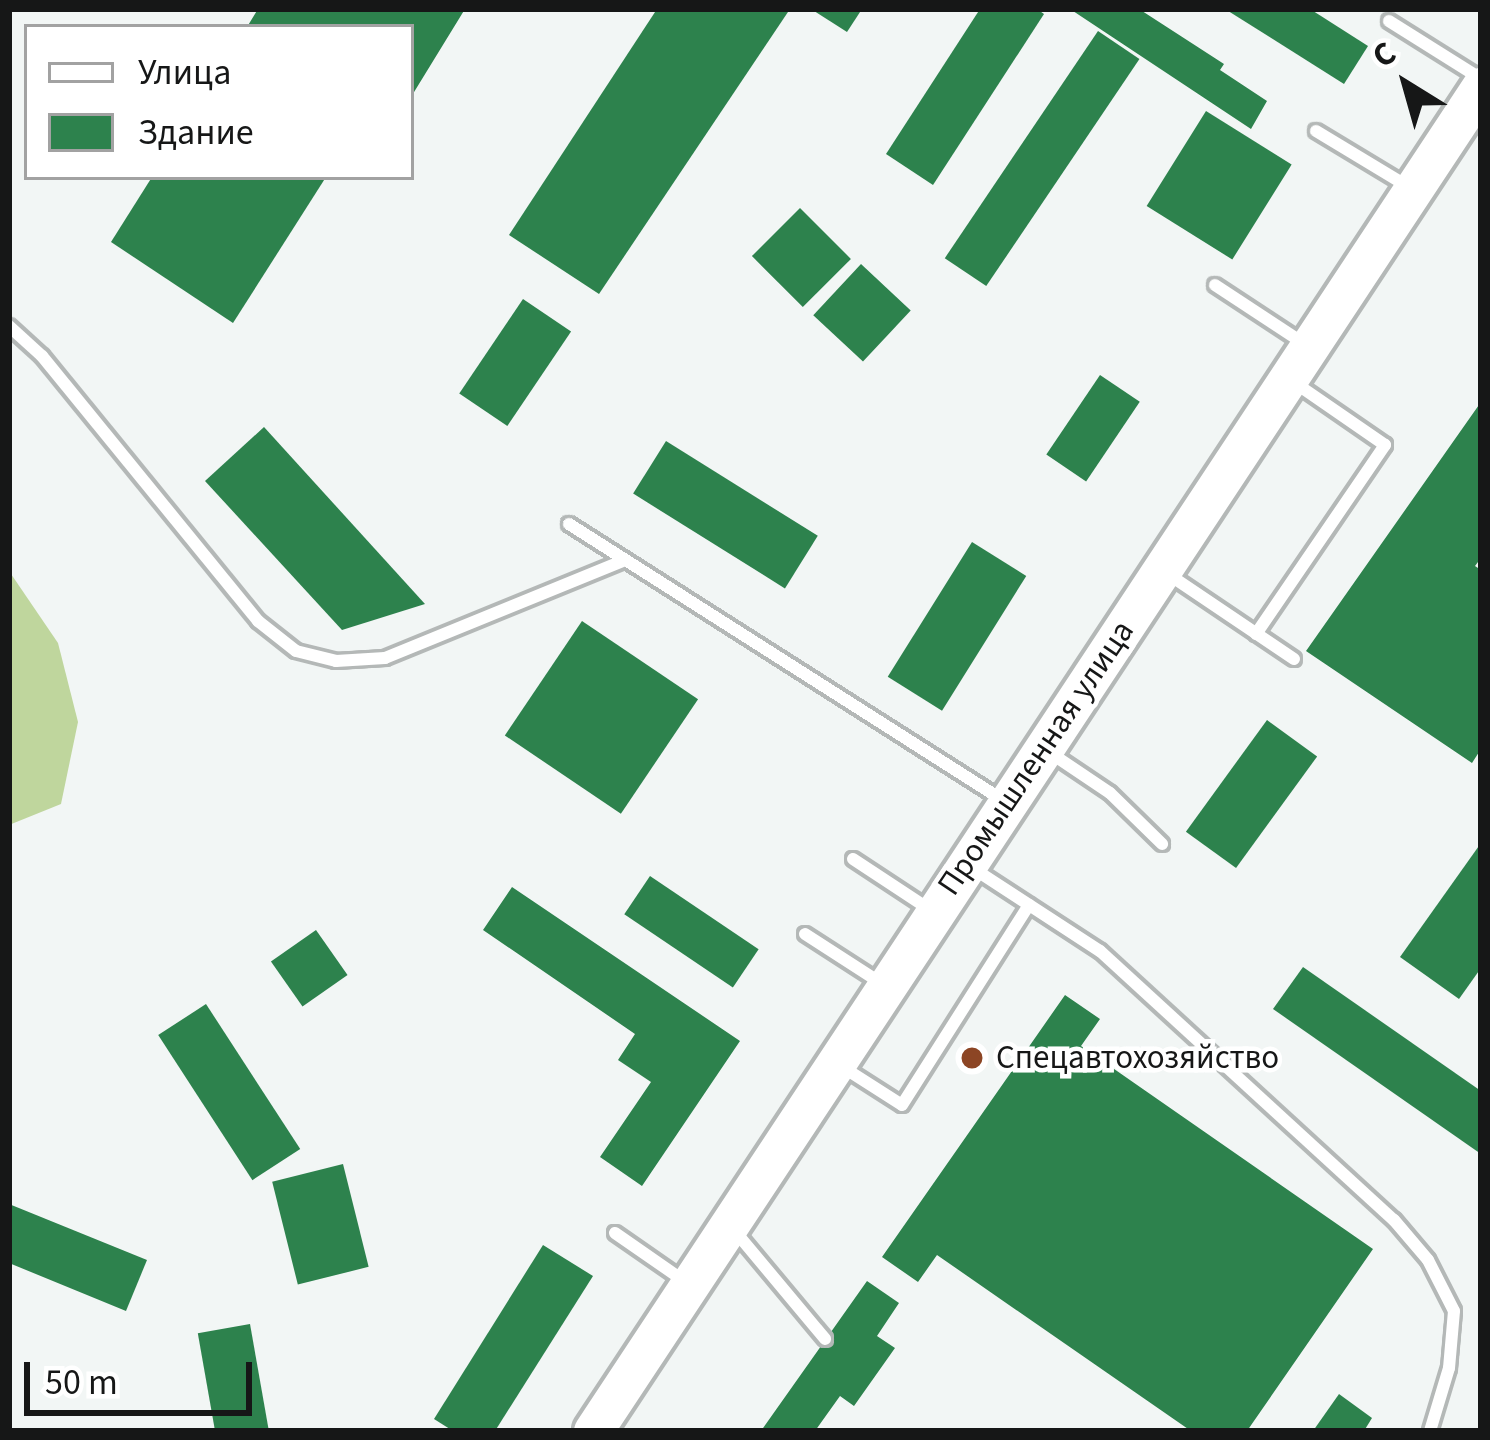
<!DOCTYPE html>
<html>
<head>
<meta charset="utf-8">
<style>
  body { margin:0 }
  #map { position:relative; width:1490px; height:1440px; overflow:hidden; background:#f2f6f5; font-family:"Source Sans 3",sans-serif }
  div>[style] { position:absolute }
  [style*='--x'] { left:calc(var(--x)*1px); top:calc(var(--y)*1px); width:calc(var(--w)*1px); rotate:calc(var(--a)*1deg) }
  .green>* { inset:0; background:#bfd69d }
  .building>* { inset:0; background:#2d824d; transform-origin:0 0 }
  .roads { filter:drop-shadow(3px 0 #b4b8b7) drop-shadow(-3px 0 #b4b8b7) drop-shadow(0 3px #b4b8b7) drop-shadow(0 -3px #b4b8b7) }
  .lane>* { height:12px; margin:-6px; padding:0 6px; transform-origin:6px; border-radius:6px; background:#fff }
  .primary>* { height:39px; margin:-19.5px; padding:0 19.5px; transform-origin:19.5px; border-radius:19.5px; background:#fff }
  .dots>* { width:33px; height:33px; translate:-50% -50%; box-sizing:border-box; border:6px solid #fff; border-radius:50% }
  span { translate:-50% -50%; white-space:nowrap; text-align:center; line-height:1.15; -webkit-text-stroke:9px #fff; paint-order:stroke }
  .street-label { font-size:33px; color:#161717 }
  .poi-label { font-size:33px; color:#161717 }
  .left { translate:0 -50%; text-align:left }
  .frame { position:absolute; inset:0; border:12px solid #161717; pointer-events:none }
  .legend { position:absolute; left:24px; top:24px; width:390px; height:156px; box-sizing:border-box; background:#fff; border:3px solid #a2a2a2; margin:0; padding:15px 21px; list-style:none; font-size:36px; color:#161717 }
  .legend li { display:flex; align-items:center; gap:24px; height:60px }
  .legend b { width:60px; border:3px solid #a2a2a2 }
  .north { position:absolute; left:1346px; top:24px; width:120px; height:120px; -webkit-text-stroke:9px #fff; paint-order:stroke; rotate:323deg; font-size:33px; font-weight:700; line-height:48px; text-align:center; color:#161717 }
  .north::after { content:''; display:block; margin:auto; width:42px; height:54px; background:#161717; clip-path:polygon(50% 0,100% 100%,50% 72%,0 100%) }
  .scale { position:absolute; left:24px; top:1362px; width:228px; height:54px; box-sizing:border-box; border:6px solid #161717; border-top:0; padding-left:15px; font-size:36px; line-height:42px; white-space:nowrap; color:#161717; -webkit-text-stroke:9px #fff; paint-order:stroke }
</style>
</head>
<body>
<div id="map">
  <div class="green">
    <i style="clip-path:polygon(9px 571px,58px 643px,78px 722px,61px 804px,9px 825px)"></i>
  </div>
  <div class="building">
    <i style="clip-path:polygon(258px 9px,465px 9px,411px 97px,411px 27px,247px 27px)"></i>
    <i style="clip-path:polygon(657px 9px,790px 9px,599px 294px,509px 235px)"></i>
    <i style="clip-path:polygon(811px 9px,862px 9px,847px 32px)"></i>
    <i style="clip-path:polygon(980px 9px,1037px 9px,1044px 14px,933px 185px,886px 154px)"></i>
    <i style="clip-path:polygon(1070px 9px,1139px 9px,1224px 64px,1220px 70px,1267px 101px,1251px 129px)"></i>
    <i style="clip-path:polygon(1225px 9px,1310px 9px,1368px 46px,1344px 84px)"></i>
    <i style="left:1098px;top:31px;width:50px;height:274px;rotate:34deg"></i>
    <i style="left:1206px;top:111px;width:101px;height:112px;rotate:32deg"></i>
    <i style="clip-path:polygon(152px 177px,326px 177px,233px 323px,111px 242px)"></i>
    <i style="left:800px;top:208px;width:72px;height:68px;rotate:45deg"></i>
    <i style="left:861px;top:264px;width:68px;height:70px;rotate:43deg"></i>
    <i style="left:523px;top:299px;width:58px;height:114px;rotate:34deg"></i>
    <i style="left:1100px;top:375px;width:48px;height:96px;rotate:34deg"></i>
    <i style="clip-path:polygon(1481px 402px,1481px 558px,1475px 566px,1481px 570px,1481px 749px,1472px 763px,1306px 651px)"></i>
    <i style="clip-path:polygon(264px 427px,425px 604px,342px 630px,205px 481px)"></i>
    <i style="left:666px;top:441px;width:179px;height:62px;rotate:32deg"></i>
    <i style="left:972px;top:542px;width:64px;height:159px;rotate:32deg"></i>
    <i style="left:582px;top:621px;width:140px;height:138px;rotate:34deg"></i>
    <i style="left:1267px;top:720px;width:62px;height:138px;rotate:36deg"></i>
    <i style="clip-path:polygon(1481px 843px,1481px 968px,1459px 999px,1400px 957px)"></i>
    <i style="left:650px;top:876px;width:131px;height:46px;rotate:34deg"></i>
    <i style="clip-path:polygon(512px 887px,740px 1041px,642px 1186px,600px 1157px,651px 1082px,618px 1060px,635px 1034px,483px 930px)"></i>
    <i style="left:316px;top:930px;width:55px;height:55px;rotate:55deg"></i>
    <i style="clip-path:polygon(1303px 967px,1481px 1091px,1481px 1154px,1273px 1009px)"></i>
    <i style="clip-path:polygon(1065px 995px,1100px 1019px,1081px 1046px,1373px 1249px,1247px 1431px,1191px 1431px,937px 1255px,918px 1282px,882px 1257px)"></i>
    <i style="left:206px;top:1004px;width:173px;height:57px;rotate:57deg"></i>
    <i style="left:343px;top:1164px;width:106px;height:73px;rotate:76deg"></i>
    <i style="clip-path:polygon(9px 1204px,147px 1260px,126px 1311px,9px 1263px)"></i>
    <i style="clip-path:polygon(543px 1245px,593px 1276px,495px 1431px,453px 1431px,434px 1419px)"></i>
    <i style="clip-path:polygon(867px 1281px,899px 1303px,877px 1336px,895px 1348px,854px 1406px,840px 1396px,815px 1431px,761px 1431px)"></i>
    <i style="left:250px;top:1324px;width:109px;height:53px;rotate:80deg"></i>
    <i style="clip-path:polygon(1339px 1394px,1372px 1418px,1364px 1431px,1313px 1431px)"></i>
  </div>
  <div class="roads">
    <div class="lane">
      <i style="--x:1389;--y:21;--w:107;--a:32.1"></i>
      <i style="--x:1316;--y:131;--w:106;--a:31.1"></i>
      <i style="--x:1215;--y:285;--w:105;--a:33.4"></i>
      <i style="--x:9;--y:326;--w:45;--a:42.3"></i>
      <i style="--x:42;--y:356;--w:342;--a:50.8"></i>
      <i style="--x:258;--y:621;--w:48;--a:38.3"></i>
      <i style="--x:296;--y:651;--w:41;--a:14"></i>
      <i style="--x:336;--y:661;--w:49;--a:-3.5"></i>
      <i style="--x:385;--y:658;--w:259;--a:-22.2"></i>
      <i style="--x:569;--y:524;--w:512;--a:32.48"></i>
      <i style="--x:1168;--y:574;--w:152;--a:34"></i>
      <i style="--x:1256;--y:634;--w:229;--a:-55.7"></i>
      <i style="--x:1385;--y:445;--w:109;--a:-145.4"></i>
      <i style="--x:1049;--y:752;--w:73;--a:33.9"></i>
      <i style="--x:1110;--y:793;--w:73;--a:44.4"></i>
      <i style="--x:853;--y:859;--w:95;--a:33.4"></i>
      <i style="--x:971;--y:867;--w:154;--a:33.1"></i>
      <i style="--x:1100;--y:951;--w:398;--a:42.5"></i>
      <i style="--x:1394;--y:1220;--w:52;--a:49.6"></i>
      <i style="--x:1428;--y:1260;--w:57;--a:63"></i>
      <i style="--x:1454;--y:1311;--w:57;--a:95"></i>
      <i style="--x:1449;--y:1368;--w:66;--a:106.8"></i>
      <i style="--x:805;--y:934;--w:94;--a:32.8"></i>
      <i style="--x:841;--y:1066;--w:72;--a:32.6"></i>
      <i style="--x:902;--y:1105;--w:237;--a:-57.6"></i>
      <i style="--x:734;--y:1230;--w:142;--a:50.1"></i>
      <i style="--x:615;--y:1233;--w:84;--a:34.8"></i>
    </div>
    <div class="primary">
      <i style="--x:593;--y:1431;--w:1611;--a:-56.55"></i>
    </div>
  </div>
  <div class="dots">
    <i style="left:972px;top:1058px;background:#8c4524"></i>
  </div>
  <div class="street-label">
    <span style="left:1036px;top:758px;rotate:-56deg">Промышленная улица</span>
  </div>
  <div class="poi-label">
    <span class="left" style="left:996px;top:1058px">Спецавтохозяйство</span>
  </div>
  <div class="frame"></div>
  <ul class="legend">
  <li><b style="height:15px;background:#fff"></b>Улица</li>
  <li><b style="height:33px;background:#2d824d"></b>Здание</li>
  </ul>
  <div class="north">С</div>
  <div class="scale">50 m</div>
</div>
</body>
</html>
